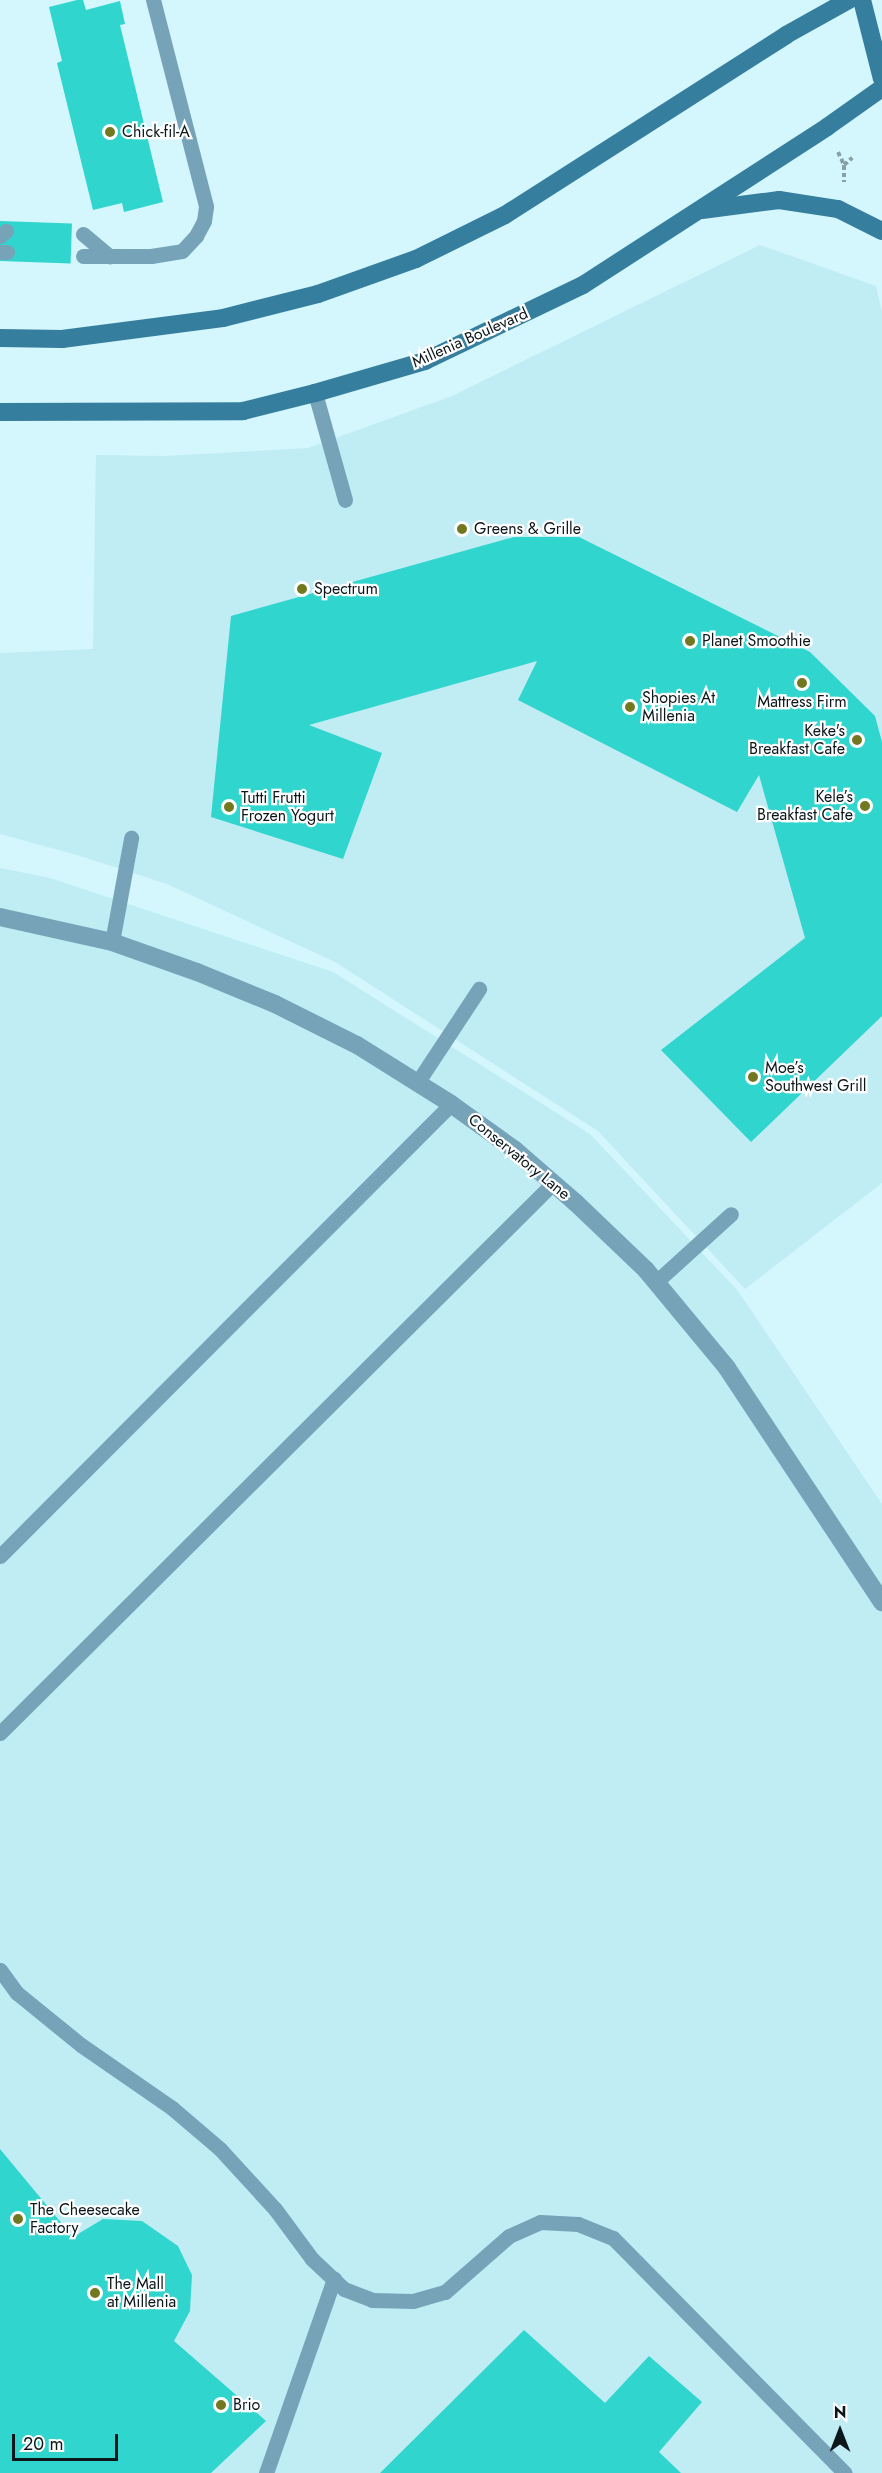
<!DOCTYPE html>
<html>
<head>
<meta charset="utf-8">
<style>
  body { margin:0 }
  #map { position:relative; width:882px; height:2473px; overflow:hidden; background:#d4f6fd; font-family:Jost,sans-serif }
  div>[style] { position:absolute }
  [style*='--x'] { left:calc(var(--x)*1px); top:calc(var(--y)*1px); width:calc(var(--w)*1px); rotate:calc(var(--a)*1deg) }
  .built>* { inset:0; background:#c0ecf4 }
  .building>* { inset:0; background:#30d5ce; transform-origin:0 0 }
  .path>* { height:4px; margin-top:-2px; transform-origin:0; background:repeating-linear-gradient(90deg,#87a0a6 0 4.5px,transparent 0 7.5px) }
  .lane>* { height:15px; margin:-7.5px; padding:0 7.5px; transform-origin:7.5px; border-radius:7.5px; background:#77a3b9 }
  .street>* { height:18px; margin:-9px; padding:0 9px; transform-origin:9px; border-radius:9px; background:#77a3b9 }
  .secondary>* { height:18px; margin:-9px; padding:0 9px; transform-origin:9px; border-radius:9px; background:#357e9e }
  .dots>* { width:16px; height:16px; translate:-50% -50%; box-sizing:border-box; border:3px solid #fff; border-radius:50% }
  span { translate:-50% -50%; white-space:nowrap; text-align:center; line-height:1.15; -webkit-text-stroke:4.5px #fff; paint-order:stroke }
  .poi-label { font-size:16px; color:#0b171a }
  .left { translate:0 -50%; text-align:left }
  .right { translate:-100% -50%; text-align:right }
  .street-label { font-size:16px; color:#0b171a }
  .north { position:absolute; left:810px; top:2401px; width:60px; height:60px; -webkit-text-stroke:4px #fff; paint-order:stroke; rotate:0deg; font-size:16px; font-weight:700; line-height:24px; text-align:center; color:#0b171a }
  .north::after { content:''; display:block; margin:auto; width:21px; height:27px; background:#0b171a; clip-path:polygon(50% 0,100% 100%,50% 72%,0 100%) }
  .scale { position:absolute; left:12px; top:2434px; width:106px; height:27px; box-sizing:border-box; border:3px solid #0b171a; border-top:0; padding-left:8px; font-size:18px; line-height:21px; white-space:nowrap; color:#0b171a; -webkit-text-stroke:4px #fff; paint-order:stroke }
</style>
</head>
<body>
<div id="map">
  <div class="built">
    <i style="clip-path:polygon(760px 245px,876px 286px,882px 312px,882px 1183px,745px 1289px,598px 1131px,335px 962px,167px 884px,77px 855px,0 834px,0 653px,93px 649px,96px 455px,164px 456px,308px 448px,452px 396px)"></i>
    <i style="clip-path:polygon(0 868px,50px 878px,333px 972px,590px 1134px,738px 1291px,882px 1504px,882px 2473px,0 2473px)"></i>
  </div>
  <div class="building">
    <i style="clip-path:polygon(77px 0,83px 0,86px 10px,120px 1px,125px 24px,120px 25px,163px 202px,124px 212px,122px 203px,93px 210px,57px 63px,62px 61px,49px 7px)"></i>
    <i style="left:0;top:221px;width:72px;height:40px;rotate:2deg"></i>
    <i style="clip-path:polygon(514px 537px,579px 537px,810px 652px,875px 716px,882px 742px,882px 1016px,751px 1142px,661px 1050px,805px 938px,759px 775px,737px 812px,518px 700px,537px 661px,309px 725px,382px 753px,343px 859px,211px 817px,231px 616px)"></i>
    <i style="clip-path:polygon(0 2149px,73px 2237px,103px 2219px,142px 2221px,178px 2246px,192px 2275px,190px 2311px,174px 2341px,266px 2421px,211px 2473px,0 2473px)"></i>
    <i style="clip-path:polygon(524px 2330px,605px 2403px,649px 2356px,702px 2402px,659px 2452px,681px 2473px,380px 2473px)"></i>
  </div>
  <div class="path">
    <i style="--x:838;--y:152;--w:14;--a:65"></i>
    <i style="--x:844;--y:165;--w:17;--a:90"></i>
    <i style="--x:844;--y:165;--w:11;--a:-41"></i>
  </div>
  <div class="lane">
    <i style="--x:83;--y:234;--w:35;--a:40"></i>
    <i style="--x:0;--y:236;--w:8;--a:-40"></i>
    <i style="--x:0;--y:252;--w:7;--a:0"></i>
    <i style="--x:83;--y:256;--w:68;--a:0"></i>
    <i style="--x:151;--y:256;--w:31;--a:-9"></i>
    <i style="--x:182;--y:251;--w:21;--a:-47"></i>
    <i style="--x:196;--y:236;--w:17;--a:-62"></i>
    <i style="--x:204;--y:221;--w:15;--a:-82"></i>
    <i style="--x:206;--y:206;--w:213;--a:-104.4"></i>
    <i style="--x:315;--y:393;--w:111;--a:74.3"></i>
    <i style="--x:112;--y:942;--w:106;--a:-79.6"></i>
    <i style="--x:417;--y:1083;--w:113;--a:-56.6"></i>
    <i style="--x:656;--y:1282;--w:101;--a:-42.2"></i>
    <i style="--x:0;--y:1556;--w:639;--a:-45.06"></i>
    <i style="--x:0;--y:1733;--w:780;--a:-44.84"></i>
    <i style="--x:0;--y:1970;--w:29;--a:54"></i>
    <i style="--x:17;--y:1993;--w:82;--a:39.1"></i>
    <i style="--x:81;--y:2045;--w:111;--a:34.7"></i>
    <i style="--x:172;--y:2108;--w:63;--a:40.5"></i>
    <i style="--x:220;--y:2149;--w:81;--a:47.5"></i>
    <i style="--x:275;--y:2209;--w:62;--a:53.5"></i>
    <i style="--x:312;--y:2259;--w:44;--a:43.2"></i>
    <i style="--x:344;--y:2289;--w:30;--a:21"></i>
    <i style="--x:372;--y:2300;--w:41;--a:1.4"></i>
    <i style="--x:413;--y:2301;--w:33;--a:-16"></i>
    <i style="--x:445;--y:2292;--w:85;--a:-41.2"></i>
    <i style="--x:509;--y:2236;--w:34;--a:-24"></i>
    <i style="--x:540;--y:2222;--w:38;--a:3"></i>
    <i style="--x:578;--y:2224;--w:38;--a:22"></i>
    <i style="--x:613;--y:2238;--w:330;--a:45.4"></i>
    <i style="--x:266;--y:2473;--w:206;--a:-70.7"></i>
  </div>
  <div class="street">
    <i style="--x:0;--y:917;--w:115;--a:12.6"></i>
    <i style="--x:112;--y:942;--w:90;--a:19.4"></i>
    <i style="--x:197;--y:972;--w:84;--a:22.3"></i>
    <i style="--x:275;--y:1004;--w:92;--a:26.6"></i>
    <i style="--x:357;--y:1045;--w:111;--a:32.1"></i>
    <i style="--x:451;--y:1104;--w:79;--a:35.7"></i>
    <i style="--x:515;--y:1150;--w:81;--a:41"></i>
    <i style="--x:576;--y:1203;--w:97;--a:43.7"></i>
    <i style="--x:646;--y:1270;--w:127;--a:50.4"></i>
    <i style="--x:727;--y:1368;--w:281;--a:56.5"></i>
  </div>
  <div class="secondary">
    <i style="--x:862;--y:0;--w:81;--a:75.8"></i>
    <i style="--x:702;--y:210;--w:78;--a:-7.4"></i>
    <i style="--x:779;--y:200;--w:60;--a:8.7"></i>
    <i style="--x:838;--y:209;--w:49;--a:26.6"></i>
    <i style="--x:0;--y:338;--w:62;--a:0.9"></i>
    <i style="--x:62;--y:339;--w:162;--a:-7.4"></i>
    <i style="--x:223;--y:318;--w:98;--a:-14.2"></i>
    <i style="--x:318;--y:294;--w:104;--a:-19.7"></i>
    <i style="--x:416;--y:259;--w:99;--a:-26.3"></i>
    <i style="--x:505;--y:215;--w:334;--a:-32.6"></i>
    <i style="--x:786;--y:35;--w:72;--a:-29.1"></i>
    <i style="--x:0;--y:412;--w:243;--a:-0.2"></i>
    <i style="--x:243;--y:411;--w:74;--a:-14"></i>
    <i style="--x:315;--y:393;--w:115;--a:-16.2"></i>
    <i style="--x:425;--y:361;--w:175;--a:-25.7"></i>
    <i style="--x:583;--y:285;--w:291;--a:-32.9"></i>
    <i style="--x:827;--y:127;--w:67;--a:-35.3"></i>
  </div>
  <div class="dots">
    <i style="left:110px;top:132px;background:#727820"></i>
    <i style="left:462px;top:529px;background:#727820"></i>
    <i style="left:302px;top:589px;background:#727820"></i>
    <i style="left:690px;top:641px;background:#727820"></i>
    <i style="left:802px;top:683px;background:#727820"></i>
    <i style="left:630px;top:707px;background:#727820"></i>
    <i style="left:857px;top:740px;background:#727820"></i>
    <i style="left:865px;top:806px;background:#727820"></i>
    <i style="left:229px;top:807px;background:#727820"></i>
    <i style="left:753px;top:1077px;background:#727820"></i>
    <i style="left:18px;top:2219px;background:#727820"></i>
    <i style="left:95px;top:2293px;background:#727820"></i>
    <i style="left:221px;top:2405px;background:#727820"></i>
  </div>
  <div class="poi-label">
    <span class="left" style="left:122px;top:132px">Chick-fil-A</span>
    <span class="left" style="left:474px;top:529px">Greens &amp; Grille</span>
    <span class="left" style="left:314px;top:589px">Spectrum</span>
    <span class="left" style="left:702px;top:641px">Planet Smoothie</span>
    <span class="left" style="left:642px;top:707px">Shopies At<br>Millenia</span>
    <span style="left:802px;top:702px">Mattress Firm</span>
    <span class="right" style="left:845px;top:740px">Keke's<br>Breakfast Cafe</span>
    <span class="right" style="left:853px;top:806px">Kele’s<br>Breakfast Cafe</span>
    <span class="left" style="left:241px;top:807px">Tutti Frutti<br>Frozen Yogurt</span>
    <span class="left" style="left:765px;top:1077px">Moe’s<br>Southwest Grill</span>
    <span class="left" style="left:30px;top:2219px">The Cheesecake<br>Factory</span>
    <span class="left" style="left:107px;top:2293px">The Mall<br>at Millenia</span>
    <span class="left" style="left:233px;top:2405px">Brio</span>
  </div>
  <div class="street-label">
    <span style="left:470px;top:338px;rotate:-24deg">Millenia Boulevard</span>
    <span style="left:519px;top:1157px;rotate:39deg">Conservatory Lane</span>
  </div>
  <div class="north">N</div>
  <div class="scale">20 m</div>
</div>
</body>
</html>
